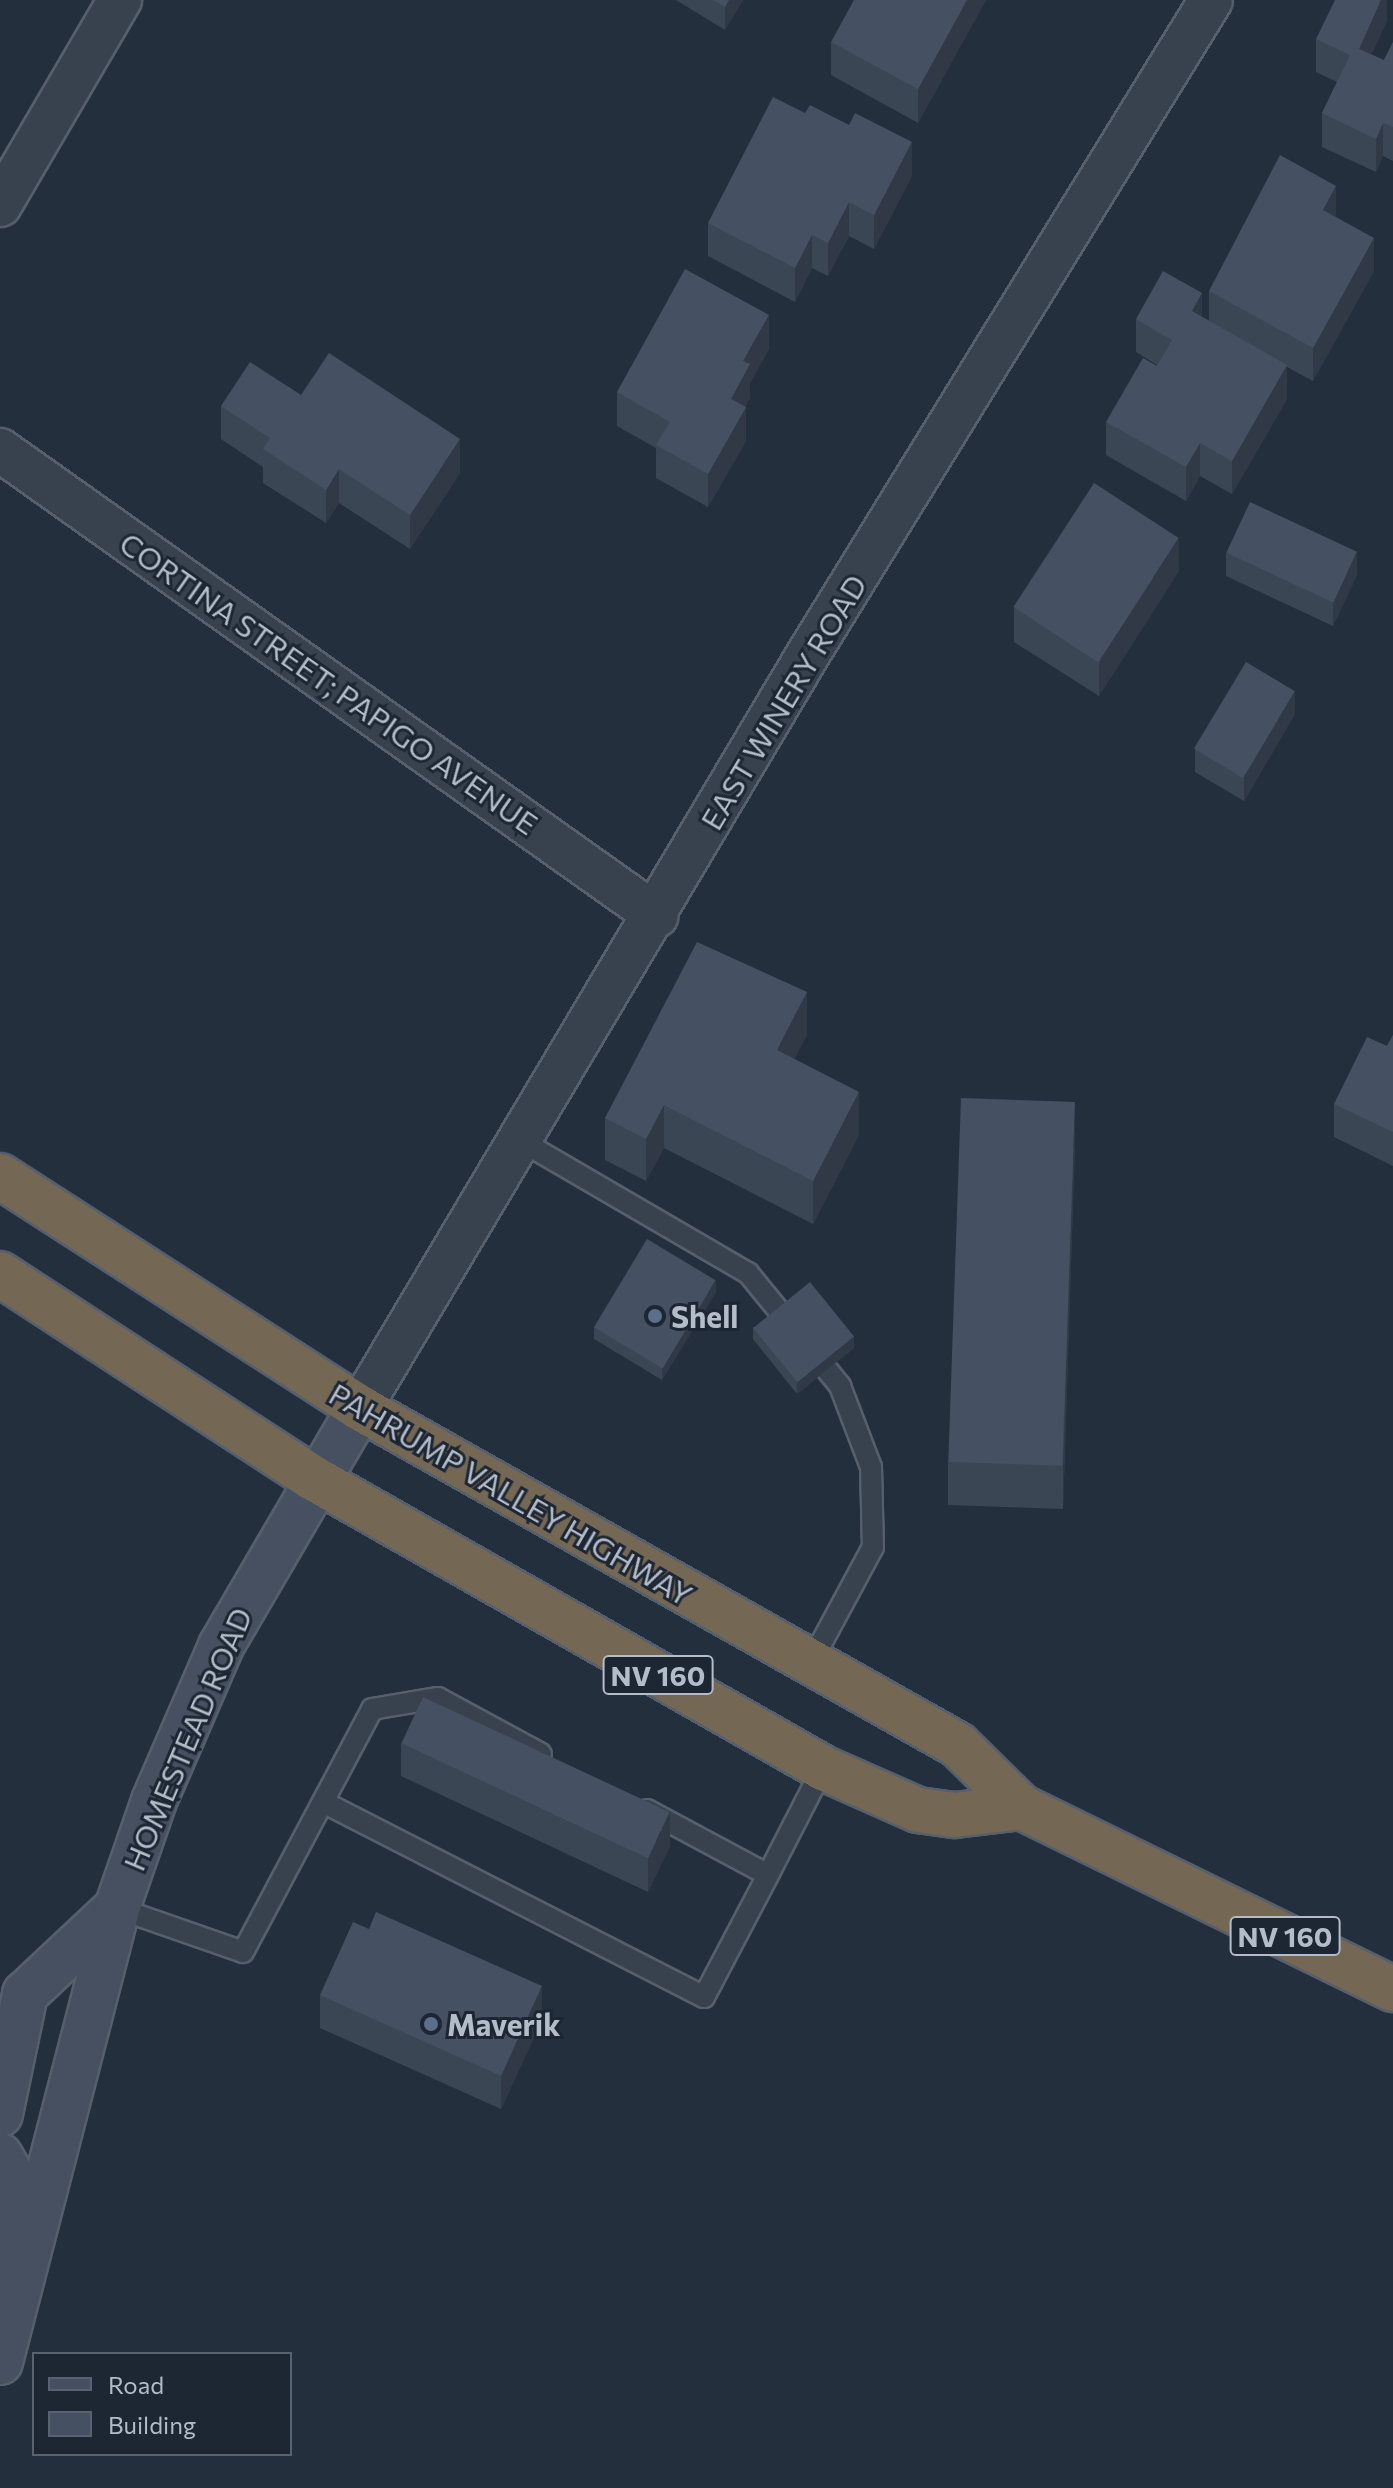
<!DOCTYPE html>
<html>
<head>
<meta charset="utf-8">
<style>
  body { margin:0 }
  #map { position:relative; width:1393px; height:2488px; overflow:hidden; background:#242f3e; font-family:Commissioner,sans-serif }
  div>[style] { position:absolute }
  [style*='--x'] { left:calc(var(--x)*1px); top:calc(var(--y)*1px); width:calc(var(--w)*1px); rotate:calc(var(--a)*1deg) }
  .roads { filter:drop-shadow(2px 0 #565f6c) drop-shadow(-2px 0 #565f6c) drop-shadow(0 2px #565f6c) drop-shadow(0 -2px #565f6c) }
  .lane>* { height:20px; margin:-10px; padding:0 10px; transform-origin:10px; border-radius:10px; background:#38414e }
  .street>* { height:42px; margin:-21px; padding:0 21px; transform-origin:21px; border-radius:21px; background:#38414e }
  .secondary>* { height:44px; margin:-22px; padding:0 22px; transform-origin:22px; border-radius:22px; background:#465061 }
  .highway>* { height:44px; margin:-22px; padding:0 22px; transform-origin:22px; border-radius:22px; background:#746855 }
  .wall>* { inset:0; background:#3b4654 }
  .shaded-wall>* { inset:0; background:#303945 }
  .building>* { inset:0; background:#455162; transform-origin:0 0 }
  .dots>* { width:22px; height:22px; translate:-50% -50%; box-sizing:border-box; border:4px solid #1d2633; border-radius:50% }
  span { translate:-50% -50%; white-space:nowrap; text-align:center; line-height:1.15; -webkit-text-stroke:6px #1d2633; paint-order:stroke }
  .shield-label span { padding:2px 6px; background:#1d2633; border:2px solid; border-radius:6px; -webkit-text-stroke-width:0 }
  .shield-label { font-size:28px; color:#b4bcc9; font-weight:700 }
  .street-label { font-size:30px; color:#b4bcc9 }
  .poi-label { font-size:30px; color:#b4bcc9; font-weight:700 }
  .left { translate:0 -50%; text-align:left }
  .legend { position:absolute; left:32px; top:2352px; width:260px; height:104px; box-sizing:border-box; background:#1d2633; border:2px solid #59626f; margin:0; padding:10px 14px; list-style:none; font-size:24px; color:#b4bcc9 }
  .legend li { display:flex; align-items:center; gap:16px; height:40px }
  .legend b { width:40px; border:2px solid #59626f }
</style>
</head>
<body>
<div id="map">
  <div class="roads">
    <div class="lane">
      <i style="--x:521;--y:1141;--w:263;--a:30.2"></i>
      <i style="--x:748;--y:1273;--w:146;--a:50.8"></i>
      <i style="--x:840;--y:1386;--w:87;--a:69.1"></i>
      <i style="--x:871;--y:1467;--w:80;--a:88.6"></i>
      <i style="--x:873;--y:1547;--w:133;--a:118.3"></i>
      <i style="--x:323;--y:1802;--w:428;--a:27.1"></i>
      <i style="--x:704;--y:1997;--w:138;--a:-62.3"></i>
      <i style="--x:647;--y:1810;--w:137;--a:28.2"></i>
      <i style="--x:768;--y:1875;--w:120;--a:-62.8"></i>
      <i style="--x:117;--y:1908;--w:133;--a:19.2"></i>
      <i style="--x:243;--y:1952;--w:275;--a:-62"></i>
      <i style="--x:372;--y:1709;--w:67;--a:-9.5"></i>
      <i style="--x:438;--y:1698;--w:117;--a:28.5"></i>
    </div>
    <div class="street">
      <i style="--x:0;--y:205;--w:238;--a:-59.7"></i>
      <i style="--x:0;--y:450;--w:805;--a:35.35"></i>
      <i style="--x:360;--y:1408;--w:875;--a:-59.27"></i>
      <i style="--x:807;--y:656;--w:770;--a:-58.37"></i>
    </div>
    <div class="secondary">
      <i style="--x:0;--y:2114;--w:123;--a:-78.2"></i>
      <i style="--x:25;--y:1994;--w:126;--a:-43.1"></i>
      <i style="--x:0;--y:2156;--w:24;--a:60"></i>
      <i style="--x:12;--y:2177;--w:95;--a:97.3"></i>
      <i style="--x:0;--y:2362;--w:469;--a:-75.5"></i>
      <i style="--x:117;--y:1908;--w:113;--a:-70.9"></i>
      <i style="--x:154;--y:1801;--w:169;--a:-66.6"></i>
      <i style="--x:221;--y:1646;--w:276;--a:-59.7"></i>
    </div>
    <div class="highway">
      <i style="--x:0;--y:1176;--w:428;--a:32.8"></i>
      <i style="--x:360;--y:1408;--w:686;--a:29.4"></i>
      <i style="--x:958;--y:1745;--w:88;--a:44.5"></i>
      <i style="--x:1021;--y:1807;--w:414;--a:26.1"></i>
      <i style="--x:0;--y:1274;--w:374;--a:33.1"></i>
      <i style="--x:313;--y:1478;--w:587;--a:29.62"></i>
      <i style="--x:823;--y:1768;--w:104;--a:23.9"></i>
      <i style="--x:918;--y:1810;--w:37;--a:8"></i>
      <i style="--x:955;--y:1815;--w:66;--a:-6.9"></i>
    </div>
  </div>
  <div class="wall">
    <i style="clip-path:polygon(676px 0,743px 0,725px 30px)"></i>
    <i style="clip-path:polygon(986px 0,918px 123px,831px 75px,831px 42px)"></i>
    <i style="clip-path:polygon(1387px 0,1387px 21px,1371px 55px,1384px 60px,1393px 42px,1393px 161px,1383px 156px,1376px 172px,1322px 147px,1322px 113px,1337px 82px,1316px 72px,1316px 39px)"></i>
    <i style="clip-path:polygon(805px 113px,912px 176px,874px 249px,849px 236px,828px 276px,812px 268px,795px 302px,708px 256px,708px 223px)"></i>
    <i style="clip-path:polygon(1336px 217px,1374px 271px,1313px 381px,1287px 367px,1287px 399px,1232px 494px,1200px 476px,1186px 501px,1106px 455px,1106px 422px,1157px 365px,1136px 352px,1136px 319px,1202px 317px,1209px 321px,1209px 291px)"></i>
    <i style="clip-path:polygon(769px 349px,750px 383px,750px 398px,745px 407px,746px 441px,708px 507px,656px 478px,656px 448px,617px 426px,617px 392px)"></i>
    <i style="clip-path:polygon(301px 395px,460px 473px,410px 549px,339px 503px,326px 523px,263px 483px,263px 467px,221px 439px,221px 406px)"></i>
    <i style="clip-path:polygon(1226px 553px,1357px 575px,1333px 626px,1226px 576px)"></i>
    <i style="clip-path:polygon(1179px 571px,1099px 696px,1014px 642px,1014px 608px)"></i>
    <i style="clip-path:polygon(1295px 714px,1244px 801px,1195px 772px,1195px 749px)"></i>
    <i style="clip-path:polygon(807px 1035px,794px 1059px,859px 1135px,813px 1224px,664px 1148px,646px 1181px,605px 1160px,605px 1118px)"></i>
    <i style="clip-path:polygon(1393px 1035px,1393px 1166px,1334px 1137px,1334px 1104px,1387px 1046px)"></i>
    <i style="clip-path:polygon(1075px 1144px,1063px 1509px,948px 1505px,948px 1462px)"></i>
    <i style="clip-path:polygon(716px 1292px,662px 1380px,594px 1339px,594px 1327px)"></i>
    <i style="clip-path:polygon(753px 1327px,854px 1348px,797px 1394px,753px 1339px)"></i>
    <i style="clip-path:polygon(401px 1743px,670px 1846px,648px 1892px,401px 1776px)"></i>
    <i style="clip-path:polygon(320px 1995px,542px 2020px,501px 2109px,320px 2028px)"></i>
  </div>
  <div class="shaded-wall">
    <i style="clip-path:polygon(729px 0,743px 0,725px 30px,725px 7px)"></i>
    <i style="clip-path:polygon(967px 0,986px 0,918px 123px,918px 89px)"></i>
    <i style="clip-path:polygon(1381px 0,1387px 0,1387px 21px,1359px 82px,1359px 49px)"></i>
    <i style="clip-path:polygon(1383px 123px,1383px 156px,1376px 172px,1376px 139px)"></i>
    <i style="clip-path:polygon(912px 142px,912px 176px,874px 249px,874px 215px)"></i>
    <i style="clip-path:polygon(1336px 186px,1336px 219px,1323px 210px)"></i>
    <i style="clip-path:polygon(849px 202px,849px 236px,828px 276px,828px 243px)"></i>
    <i style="clip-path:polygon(812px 235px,812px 268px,795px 302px,795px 268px)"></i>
    <i style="clip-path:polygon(1374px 238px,1374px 271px,1313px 381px,1313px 348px)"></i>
    <i style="clip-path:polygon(1202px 293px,1202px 326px,1192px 311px)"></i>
    <i style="clip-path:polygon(769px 315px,769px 349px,750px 383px,750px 398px,731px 433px,731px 399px,743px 361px)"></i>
    <i style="clip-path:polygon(1287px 365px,1287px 399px,1232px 494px,1232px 461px)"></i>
    <i style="clip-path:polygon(746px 407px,746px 441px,708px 507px,708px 474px)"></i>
    <i style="clip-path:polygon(460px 439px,460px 473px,410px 549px,410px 515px)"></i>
    <i style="clip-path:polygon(1200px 443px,1200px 476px,1186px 501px,1186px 467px)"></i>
    <i style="clip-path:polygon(339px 469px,339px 503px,326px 523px,326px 490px)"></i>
    <i style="clip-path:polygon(1179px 538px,1179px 571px,1099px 696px,1099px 662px)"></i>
    <i style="clip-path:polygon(1357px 552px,1357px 575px,1333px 626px,1333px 603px)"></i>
    <i style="clip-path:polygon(1295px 691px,1295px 714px,1244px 801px,1244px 777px)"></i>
    <i style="clip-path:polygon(807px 992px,807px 1035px,777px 1093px,777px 1050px)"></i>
    <i style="clip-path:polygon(859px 1092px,859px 1135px,813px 1224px,813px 1181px)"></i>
    <i style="clip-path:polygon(1075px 1102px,1075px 1144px,1063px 1509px,1063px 1467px)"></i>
    <i style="clip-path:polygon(664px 1105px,664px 1148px,646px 1181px,646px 1139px)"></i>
    <i style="clip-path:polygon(716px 1280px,716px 1292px,662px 1380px,662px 1369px)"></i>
    <i style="clip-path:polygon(854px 1336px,854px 1348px,797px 1394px,797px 1382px)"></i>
    <i style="clip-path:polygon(670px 1812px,670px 1846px,648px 1892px,648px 1859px)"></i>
    <i style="clip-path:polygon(542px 1986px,542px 2020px,501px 2109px,501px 2076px)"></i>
  </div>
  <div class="building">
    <i style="clip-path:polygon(713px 0,729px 0,725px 7px)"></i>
    <i style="clip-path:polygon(854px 0,967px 0,918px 89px,831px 42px)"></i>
    <i style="clip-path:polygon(1335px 0,1381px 0,1359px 49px,1384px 60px,1393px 42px,1393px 127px,1383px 123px,1376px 139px,1322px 113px,1350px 55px,1316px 39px)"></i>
    <i style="clip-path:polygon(773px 97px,805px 113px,810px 105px,849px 125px,855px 113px,912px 142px,874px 215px,849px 202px,828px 243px,812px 235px,795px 268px,708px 223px)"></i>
    <i style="clip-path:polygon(1280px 155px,1336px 186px,1323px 210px,1374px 238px,1313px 348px,1209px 291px)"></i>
    <i style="clip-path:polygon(685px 269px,769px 315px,743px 361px,750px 364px,731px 399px,746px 407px,708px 474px,656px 445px,670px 422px,617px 392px)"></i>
    <i style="clip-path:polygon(1163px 271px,1202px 293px,1192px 311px,1287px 365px,1232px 461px,1200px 443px,1186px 467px,1106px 422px,1143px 358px,1157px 366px,1172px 340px,1136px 319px)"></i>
    <i style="clip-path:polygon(329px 353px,460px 439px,410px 515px,339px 469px,326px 490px,263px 449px,270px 438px,221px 406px,250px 362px,301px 395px)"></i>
    <i style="left:1094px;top:483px;width:101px;height:148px;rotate:33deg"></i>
    <i style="left:1250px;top:502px;width:118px;height:56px;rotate:25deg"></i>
    <i style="left:1246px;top:662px;width:57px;height:101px;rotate:31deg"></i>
    <i style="clip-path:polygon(697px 942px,807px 992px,777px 1050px,859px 1092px,813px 1181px,664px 1105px,646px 1139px,605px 1118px)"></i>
    <i style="clip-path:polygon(1393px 1035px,1393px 1132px,1334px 1104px,1367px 1037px,1387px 1046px)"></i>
    <i style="left:961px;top:1098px;width:114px;height:364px;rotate:2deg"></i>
    <i style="left:647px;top:1239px;width:80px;height:103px;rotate:31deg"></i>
    <i style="left:810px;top:1282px;width:70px;height:73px;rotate:51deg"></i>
    <i style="left:423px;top:1697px;width:272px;height:51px;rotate:25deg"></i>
    <i style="clip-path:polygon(376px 1912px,542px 1986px,501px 2076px,320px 1995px,353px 1922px,369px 1929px)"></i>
  </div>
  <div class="dots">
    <i style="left:655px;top:1316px;background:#5c6f8a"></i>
    <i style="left:431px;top:2024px;background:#5c6f8a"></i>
  </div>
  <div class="shield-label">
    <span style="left:658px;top:1675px">NV 160</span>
    <span style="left:1285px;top:1936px">NV 160</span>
  </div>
  <div class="street-label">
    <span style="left:329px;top:683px;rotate:35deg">CORTINA STREET; PAPIGO AVENUE</span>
    <span style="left:783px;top:702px;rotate:-59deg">EAST WINERY ROAD</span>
    <span style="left:511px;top:1494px;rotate:30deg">PAHRUMP VALLEY HIGHWAY</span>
    <span style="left:187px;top:1739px;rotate:-67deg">HOMESTEAD ROAD</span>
  </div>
  <div class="poi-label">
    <span class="left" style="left:671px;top:1316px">Shell</span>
    <span class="left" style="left:447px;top:2024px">Maverik</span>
  </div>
  <ul class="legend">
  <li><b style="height:10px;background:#465061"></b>Road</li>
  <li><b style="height:22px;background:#455162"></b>Building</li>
  </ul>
</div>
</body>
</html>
